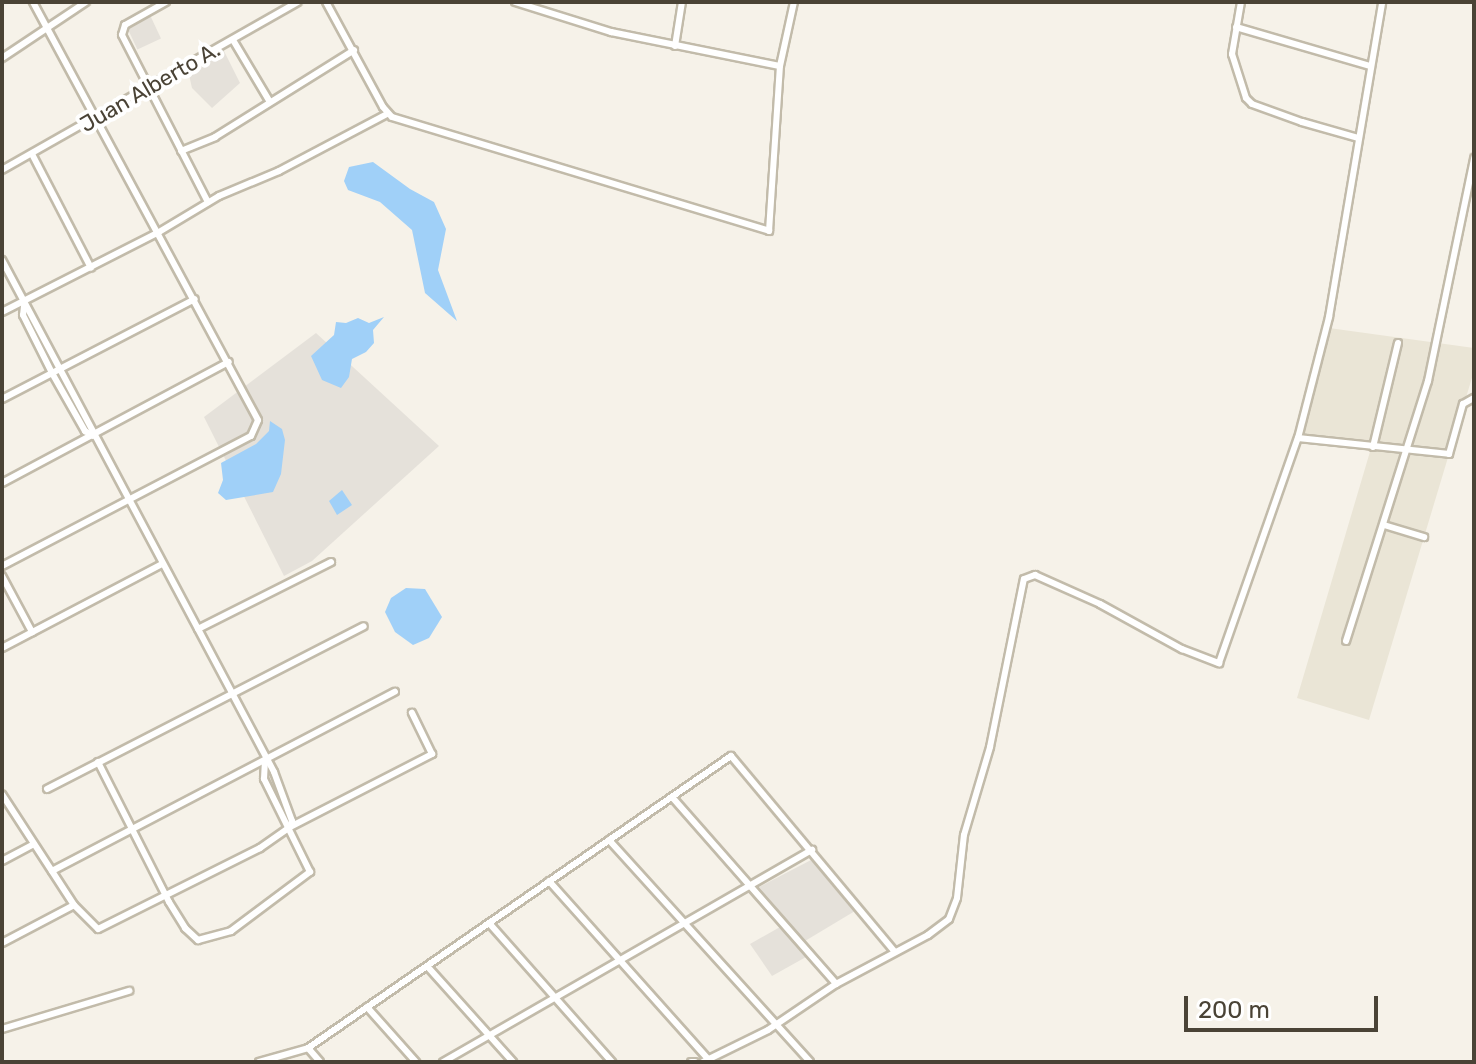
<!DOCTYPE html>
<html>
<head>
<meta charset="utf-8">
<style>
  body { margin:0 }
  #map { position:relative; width:1476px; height:1064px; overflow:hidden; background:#f6f2e9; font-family:Rubik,sans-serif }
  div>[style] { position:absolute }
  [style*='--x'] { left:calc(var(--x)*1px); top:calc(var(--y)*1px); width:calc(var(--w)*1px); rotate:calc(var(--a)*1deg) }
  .residential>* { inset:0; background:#eae5d6 }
  .industrial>* { inset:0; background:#e5e1da; transform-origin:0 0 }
  .water>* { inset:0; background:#a0d0f8 }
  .roads { filter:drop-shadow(2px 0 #c2bbaa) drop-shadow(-2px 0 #c2bbaa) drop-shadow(0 2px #c2bbaa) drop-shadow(0 -2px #c2bbaa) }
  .street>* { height:6px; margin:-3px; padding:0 3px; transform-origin:3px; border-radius:3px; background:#fff }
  span { translate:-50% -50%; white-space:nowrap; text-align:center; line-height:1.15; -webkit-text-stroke:8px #fff; paint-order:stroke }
  .street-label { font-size:22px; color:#4a4336 }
  .frame { position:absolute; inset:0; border:4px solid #4a4336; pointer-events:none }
  .scale { position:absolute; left:1184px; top:996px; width:194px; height:36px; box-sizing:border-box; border:4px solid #4a4336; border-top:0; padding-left:10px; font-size:24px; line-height:28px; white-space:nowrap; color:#4a4336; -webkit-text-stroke:6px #fff; paint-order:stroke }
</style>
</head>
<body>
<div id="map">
  <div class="residential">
    <i style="clip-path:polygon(1329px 328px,1474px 348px,1474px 371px,1369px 720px,1297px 698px,1372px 445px,1301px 436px)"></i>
  </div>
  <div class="industrial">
    <i style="left:150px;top:15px;width:26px;height:26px;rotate:65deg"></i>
    <i style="clip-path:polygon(223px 49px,240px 83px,212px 108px,192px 88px,187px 66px)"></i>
    <i style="clip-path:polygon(316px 333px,439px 446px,312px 561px,284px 576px,204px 417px)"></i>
    <i style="clip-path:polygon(813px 859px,855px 911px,805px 941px,759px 887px)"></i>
    <i style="clip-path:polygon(780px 927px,806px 957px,772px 976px,750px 944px)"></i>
  </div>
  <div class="water">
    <i style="clip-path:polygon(373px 162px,410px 189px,434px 202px,446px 229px,438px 270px,457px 321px,425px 293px,412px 230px,380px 202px,348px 190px,344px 181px,349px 167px)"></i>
    <i style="clip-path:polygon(384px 317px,373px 330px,374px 343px,366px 352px,352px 359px,349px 377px,341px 388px,322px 380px,311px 356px,334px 335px,336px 322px,346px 323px,358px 318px,369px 323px)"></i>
    <i style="clip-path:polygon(270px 421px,282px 429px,285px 440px,281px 474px,273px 492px,226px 500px,218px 493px,223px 480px,221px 463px,256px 444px,269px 431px)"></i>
    <i style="clip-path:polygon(342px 490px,352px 505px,337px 515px,329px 501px)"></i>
    <i style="clip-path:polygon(406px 588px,425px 589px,442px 617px,429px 638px,413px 645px,395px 632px,385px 612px,391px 598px)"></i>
  </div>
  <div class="roads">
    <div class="street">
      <i style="--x:166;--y:2;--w:47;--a:150.7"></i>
      <i style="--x:125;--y:25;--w:10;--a:107"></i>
      <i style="--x:122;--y:35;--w:188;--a:62.8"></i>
      <i style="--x:326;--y:2;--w:119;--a:61.5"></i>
      <i style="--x:383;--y:107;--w:13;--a:48"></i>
      <i style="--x:392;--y:117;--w:394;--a:16.8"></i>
      <i style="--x:769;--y:231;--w:165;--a:-86.2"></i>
      <i style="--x:780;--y:66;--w:66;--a:-77.7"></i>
      <i style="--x:515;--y:2;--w:101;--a:17.4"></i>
      <i style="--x:611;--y:32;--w:172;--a:11.4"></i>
      <i style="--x:1241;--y:2;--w:53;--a:99.8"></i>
      <i style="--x:1232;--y:54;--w:46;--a:72.3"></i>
      <i style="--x:1246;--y:98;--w:8;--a:45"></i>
      <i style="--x:1252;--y:104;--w:53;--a:19.8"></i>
      <i style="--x:1302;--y:122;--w:58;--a:15.9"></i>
      <i style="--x:1236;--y:27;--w:140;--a:16.2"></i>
      <i style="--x:233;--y:40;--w:72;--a:59.2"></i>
      <i style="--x:675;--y:46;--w:45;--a:-81"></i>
      <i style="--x:2;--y:58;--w:101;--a:-33.7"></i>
      <i style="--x:181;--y:151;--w:37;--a:-22"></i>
      <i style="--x:215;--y:137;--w:164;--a:-32"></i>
      <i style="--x:32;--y:154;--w:128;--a:62.6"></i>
      <i style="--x:2;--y:170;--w:340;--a:-29.6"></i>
      <i style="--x:2;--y:260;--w:580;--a:62.02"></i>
      <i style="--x:274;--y:772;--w:52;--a:69.8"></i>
      <i style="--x:292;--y:821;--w:6;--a:108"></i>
      <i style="--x:290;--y:827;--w:37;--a:145"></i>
      <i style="--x:260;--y:848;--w:181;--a:153.4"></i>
      <i style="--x:98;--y:929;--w:34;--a:-135"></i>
      <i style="--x:74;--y:905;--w:132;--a:-123"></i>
      <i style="--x:24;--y:306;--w:9;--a:96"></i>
      <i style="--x:23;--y:315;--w:65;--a:63.4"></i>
      <i style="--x:52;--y:373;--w:67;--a:60.4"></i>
      <i style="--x:85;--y:431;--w:9;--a:32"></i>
      <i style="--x:2;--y:312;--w:176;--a:-27"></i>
      <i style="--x:159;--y:232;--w:70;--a:-31"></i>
      <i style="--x:219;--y:196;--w:65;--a:-22.6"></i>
      <i style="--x:279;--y:171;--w:122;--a:-27.8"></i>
      <i style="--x:2;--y:399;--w:217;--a:-27.4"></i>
      <i style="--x:1298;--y:438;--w:152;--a:6"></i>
      <i style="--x:1449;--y:454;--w:52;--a:-74.4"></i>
      <i style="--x:1463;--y:404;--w:13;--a:-29"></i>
      <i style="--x:1373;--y:447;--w:107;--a:-76.5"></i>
      <i style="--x:2;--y:483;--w:257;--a:-28.1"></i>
      <i style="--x:1384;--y:525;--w:42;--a:16.7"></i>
      <i style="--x:2;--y:566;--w:281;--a:-27.6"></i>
      <i style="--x:251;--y:436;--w:17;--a:-66"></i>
      <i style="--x:258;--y:420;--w:475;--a:-118.3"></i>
      <i style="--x:2;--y:576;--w:64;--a:61.8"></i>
      <i style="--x:198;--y:629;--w:149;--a:-26.7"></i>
      <i style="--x:1346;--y:641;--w:273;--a:-72.5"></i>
      <i style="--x:1428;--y:381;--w:228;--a:-78.3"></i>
      <i style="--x:2;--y:648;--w:181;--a:-27.7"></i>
      <i style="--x:98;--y:762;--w:157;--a:63.1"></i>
      <i style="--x:169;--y:902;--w:31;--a:58"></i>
      <i style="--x:185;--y:928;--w:18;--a:43"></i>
      <i style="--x:198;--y:940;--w:34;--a:-15"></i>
      <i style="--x:231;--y:931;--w:99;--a:-36.8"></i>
      <i style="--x:310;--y:872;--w:104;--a:-116.3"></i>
      <i style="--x:264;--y:779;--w:18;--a:-87"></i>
      <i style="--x:47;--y:789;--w:356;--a:-27.2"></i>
      <i style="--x:672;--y:797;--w:249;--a:48.7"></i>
      <i style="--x:290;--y:827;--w:160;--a:-27.2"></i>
      <i style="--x:432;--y:754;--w:46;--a:-116"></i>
      <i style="--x:609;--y:840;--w:299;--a:47.8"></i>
      <i style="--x:2;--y:861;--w:36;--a:-28"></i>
      <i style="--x:52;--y:871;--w:387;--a:-27.6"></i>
      <i style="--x:549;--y:881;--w:241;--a:48.2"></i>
      <i style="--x:489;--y:923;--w:186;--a:48.5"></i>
      <i style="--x:2;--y:943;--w:81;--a:-27.8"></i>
      <i style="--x:427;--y:966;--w:129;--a:48.1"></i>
      <i style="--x:367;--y:1007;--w:74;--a:48.3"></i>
      <i style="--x:2;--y:1029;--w:133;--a:-16.7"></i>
      <i style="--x:308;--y:1048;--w:18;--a:49"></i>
      <i style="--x:259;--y:1062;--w:51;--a:-15.9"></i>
      <i style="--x:308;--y:1048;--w:514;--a:-34.62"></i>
      <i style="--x:731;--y:756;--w:254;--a:50.1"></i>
      <i style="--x:443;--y:1062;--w:426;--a:-29.9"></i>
      <i style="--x:691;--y:1062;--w:4;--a:0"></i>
      <i style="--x:703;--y:1062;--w:72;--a:-26.2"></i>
      <i style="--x:768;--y:1030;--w:82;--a:-34.1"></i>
      <i style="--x:836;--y:984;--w:104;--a:-28"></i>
      <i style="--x:928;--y:935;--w:26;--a:-37"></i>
      <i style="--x:949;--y:919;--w:22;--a:-69"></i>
      <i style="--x:957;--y:898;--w:63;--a:-83.7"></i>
      <i style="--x:964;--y:835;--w:92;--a:-73.5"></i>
      <i style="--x:990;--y:747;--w:171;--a:-78.6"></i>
      <i style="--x:1024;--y:579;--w:12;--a:-20"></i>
      <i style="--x:1035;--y:575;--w:71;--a:24"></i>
      <i style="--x:1100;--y:604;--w:94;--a:28.8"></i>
      <i style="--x:1182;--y:649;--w:40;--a:21"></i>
      <i style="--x:1219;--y:663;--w:238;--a:-70.7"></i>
      <i style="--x:1298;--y:438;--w:125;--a:-75.6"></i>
      <i style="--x:1329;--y:317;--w:319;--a:-80.4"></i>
    </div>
  </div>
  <div class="street-label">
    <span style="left:150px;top:87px;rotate:-30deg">Juan Alberto A.</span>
  </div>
  <div class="frame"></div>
  <div class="scale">200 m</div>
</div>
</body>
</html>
